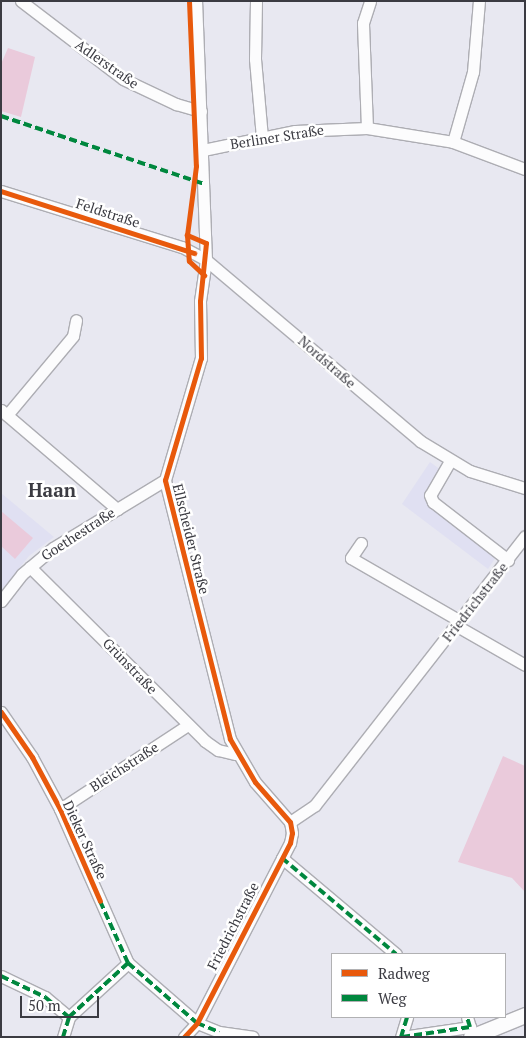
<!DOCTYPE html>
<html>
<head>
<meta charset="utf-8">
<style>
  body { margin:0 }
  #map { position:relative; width:526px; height:1038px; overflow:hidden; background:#e8e8f1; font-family:"PT Serif",serif }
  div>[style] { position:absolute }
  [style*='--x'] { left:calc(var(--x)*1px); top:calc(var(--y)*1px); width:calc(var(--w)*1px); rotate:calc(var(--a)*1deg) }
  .built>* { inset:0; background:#e0e0f2 }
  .green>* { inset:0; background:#eacadb }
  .roads { filter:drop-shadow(1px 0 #adadb3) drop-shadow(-1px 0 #adadb3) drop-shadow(0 1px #adadb3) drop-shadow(0 -1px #adadb3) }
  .minor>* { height:11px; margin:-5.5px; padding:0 5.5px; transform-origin:5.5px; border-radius:5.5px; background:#fcfcfd }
  .major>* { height:15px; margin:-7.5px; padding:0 7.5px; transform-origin:7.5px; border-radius:7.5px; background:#fcfcfd }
  .quiet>* { height:4px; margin-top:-2px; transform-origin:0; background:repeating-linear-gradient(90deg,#00873e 0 8px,transparent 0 12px) }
  .cycleway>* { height:5px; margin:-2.5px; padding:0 2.5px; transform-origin:2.5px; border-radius:2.5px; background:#e8590c }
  span { translate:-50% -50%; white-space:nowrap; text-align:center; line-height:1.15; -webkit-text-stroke:5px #fff; paint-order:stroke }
  .street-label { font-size:14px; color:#3b3b42 }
  .district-label { font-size:19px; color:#3b3b42; font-weight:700 }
  .frame { position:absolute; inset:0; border:2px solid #3b3b42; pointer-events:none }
  .legend { position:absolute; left:331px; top:953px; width:175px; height:65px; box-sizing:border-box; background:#fff; border:1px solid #b1b1b3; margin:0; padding:6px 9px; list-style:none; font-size:15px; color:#3b3b42 }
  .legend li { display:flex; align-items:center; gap:10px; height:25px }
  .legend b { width:25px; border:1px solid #b1b1b3 }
  .scale { position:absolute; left:20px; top:996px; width:79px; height:22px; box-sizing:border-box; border:2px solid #3b3b42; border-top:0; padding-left:6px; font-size:15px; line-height:18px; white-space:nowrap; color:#3b3b42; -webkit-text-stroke:4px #fff; paint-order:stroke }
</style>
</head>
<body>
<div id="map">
  <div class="built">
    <i style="clip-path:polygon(430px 462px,441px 470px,429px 503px,442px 517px,496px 557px,488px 569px,402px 504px)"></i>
    <i style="clip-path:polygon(1px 493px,54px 537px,29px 556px,1px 591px)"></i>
  </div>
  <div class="green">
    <i style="clip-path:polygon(8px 48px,35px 57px,21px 117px,1px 111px,1px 64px)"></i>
    <i style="clip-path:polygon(1px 511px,33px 538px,15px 559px,1px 546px)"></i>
    <i style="clip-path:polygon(503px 756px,525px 766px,525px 892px,512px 878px,458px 862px)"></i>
  </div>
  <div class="roads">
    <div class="minor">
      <i style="--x:21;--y:1;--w:128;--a:37.4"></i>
      <i style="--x:123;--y:79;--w:59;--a:25.3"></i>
      <i style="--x:176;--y:104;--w:26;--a:16"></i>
      <i style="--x:256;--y:1;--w:58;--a:91"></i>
      <i style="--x:255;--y:59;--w:78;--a:84.9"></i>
      <i style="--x:367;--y:128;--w:105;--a:-92.2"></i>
      <i style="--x:363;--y:23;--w:23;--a:-72"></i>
      <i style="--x:453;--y:142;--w:73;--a:-74.1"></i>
      <i style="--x:473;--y:72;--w:71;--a:-85.2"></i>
      <i style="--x:203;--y:150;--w:94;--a:-11.7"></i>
      <i style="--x:295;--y:131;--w:72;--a:-2.4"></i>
      <i style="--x:367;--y:128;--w:87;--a:9.2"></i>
      <i style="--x:453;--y:142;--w:77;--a:20.6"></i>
      <i style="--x:1;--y:191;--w:189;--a:17.2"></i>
      <i style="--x:182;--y:247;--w:27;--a:28"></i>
      <i style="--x:206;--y:260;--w:280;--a:40.2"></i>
      <i style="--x:420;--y:441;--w:58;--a:31"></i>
      <i style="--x:470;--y:471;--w:58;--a:17.2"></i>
      <i style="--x:1;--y:410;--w:153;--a:40.5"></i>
      <i style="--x:7;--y:415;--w:103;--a:-50.1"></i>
      <i style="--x:73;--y:336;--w:16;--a:-79"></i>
      <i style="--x:450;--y:461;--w:39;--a:120"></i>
      <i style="--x:430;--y:495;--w:8;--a:67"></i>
      <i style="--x:433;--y:502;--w:95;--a:37.7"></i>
      <i style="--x:361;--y:543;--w:18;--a:124"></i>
      <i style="--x:351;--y:558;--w:126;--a:30"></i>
      <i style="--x:30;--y:567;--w:247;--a:44.8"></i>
      <i style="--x:205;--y:741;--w:16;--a:35"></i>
      <i style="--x:218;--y:750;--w:18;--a:13"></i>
      <i style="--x:1;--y:601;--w:34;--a:-52"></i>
      <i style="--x:22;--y:574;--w:40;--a:-40"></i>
      <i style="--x:53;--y:548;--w:131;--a:-31.3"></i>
      <i style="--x:457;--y:626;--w:78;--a:29.8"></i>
      <i style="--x:1;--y:712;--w:55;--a:55.4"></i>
      <i style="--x:32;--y:757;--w:59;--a:61.7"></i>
      <i style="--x:60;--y:809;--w:168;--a:66.2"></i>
      <i style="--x:128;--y:963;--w:91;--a:41"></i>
      <i style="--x:197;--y:1023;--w:24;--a:22"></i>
      <i style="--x:219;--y:1032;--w:34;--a:8"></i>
      <i style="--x:60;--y:809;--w:153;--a:-33.3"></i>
      <i style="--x:290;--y:822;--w:30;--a:-34"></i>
      <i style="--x:315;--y:805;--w:341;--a:-52"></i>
      <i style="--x:282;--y:858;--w:149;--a:40.1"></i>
      <i style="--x:1;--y:976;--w:49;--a:25.5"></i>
      <i style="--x:45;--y:997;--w:31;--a:40"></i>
      <i style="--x:69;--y:1017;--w:80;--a:-42.5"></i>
      <i style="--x:63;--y:1037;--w:21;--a:-73"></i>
      <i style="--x:184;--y:1037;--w:19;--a:-47"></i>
      <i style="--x:197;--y:1023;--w:203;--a:-62.7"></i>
      <i style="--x:290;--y:843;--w:10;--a:-79"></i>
      <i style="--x:292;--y:833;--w:11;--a:-100"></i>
      <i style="--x:290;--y:822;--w:53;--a:-131.2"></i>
      <i style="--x:255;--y:782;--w:50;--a:-120.2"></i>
      <i style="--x:230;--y:739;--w:267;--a:-104.1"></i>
      <i style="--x:165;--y:480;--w:127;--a:-73.6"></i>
      <i style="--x:201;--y:358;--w:57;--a:-91"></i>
      <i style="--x:200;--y:301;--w:41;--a:-81.7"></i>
      <i style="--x:206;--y:260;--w:259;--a:-92.2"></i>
      <i style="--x:401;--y:1037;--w:21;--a:-73"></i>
      <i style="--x:402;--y:1037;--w:69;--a:-8.4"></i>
      <i style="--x:470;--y:1027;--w:10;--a:-107"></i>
    </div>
    <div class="major">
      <i style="--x:471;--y:1037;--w:58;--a:-22.2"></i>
    </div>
  </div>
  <div class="quiet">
    <i style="--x:1;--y:116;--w:214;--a:18.5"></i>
    <i style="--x:282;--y:858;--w:149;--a:40.1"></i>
    <i style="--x:100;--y:901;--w:68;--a:65.7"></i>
    <i style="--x:128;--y:963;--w:91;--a:41"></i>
    <i style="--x:197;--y:1023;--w:24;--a:22"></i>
    <i style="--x:1;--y:976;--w:49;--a:25.5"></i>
    <i style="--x:45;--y:997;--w:31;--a:40"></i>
    <i style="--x:69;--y:1017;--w:80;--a:-42.5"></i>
    <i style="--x:63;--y:1037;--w:21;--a:-73"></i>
    <i style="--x:401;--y:1037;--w:21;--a:-73"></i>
    <i style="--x:402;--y:1037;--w:69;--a:-8.4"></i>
    <i style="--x:470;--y:1027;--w:10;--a:-107"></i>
  </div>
  <div class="cycleway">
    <i style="--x:189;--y:1;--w:165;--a:87.6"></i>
    <i style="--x:196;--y:166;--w:70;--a:97.4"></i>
    <i style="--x:187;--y:235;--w:26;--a:86"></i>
    <i style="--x:189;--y:261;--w:21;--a:43"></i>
    <i style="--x:1;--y:191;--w:203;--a:17.8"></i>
    <i style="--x:1;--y:712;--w:55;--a:55.4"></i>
    <i style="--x:32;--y:757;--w:59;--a:61.7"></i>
    <i style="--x:60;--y:809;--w:100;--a:66.5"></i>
    <i style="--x:184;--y:1037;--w:19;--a:-47"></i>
    <i style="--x:197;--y:1023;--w:203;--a:-62.7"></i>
    <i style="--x:290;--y:843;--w:10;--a:-79"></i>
    <i style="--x:292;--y:833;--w:11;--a:-100"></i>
    <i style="--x:290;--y:822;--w:53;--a:-131.2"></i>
    <i style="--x:255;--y:782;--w:50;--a:-120.2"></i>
    <i style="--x:230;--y:739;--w:267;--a:-104.1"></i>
    <i style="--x:165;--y:480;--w:127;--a:-73.6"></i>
    <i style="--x:201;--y:358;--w:57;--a:-91"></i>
    <i style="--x:200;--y:301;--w:58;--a:-84.1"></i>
    <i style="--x:206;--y:243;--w:21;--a:-157"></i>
  </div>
  <div class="street-label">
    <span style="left:107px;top:64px;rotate:35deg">Adlerstraße</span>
    <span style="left:277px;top:137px;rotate:-9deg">Berliner Straße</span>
    <span style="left:108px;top:213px;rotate:18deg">Feldstraße</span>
    <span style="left:327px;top:362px;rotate:41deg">Nordstraße</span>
    <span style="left:78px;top:534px;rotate:-33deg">Goethestraße</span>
    <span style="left:191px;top:539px;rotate:76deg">Ellscheider Straße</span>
    <span style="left:475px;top:602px;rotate:-52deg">Friedrichstraße</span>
    <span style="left:130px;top:666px;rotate:46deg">Grünstraße</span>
    <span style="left:124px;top:767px;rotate:-33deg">Bleichstraße</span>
    <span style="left:85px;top:840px;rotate:65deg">Dieker Straße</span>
    <span style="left:233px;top:926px;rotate:-63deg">Friedrichstraße</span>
  </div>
  <div class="district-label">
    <span style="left:52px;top:490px">Haan</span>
  </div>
  <div class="frame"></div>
  <ul class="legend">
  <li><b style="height:6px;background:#e8590c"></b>Radweg</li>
  <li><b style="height:6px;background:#00873e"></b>Weg</li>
  </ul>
  <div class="scale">50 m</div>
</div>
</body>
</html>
